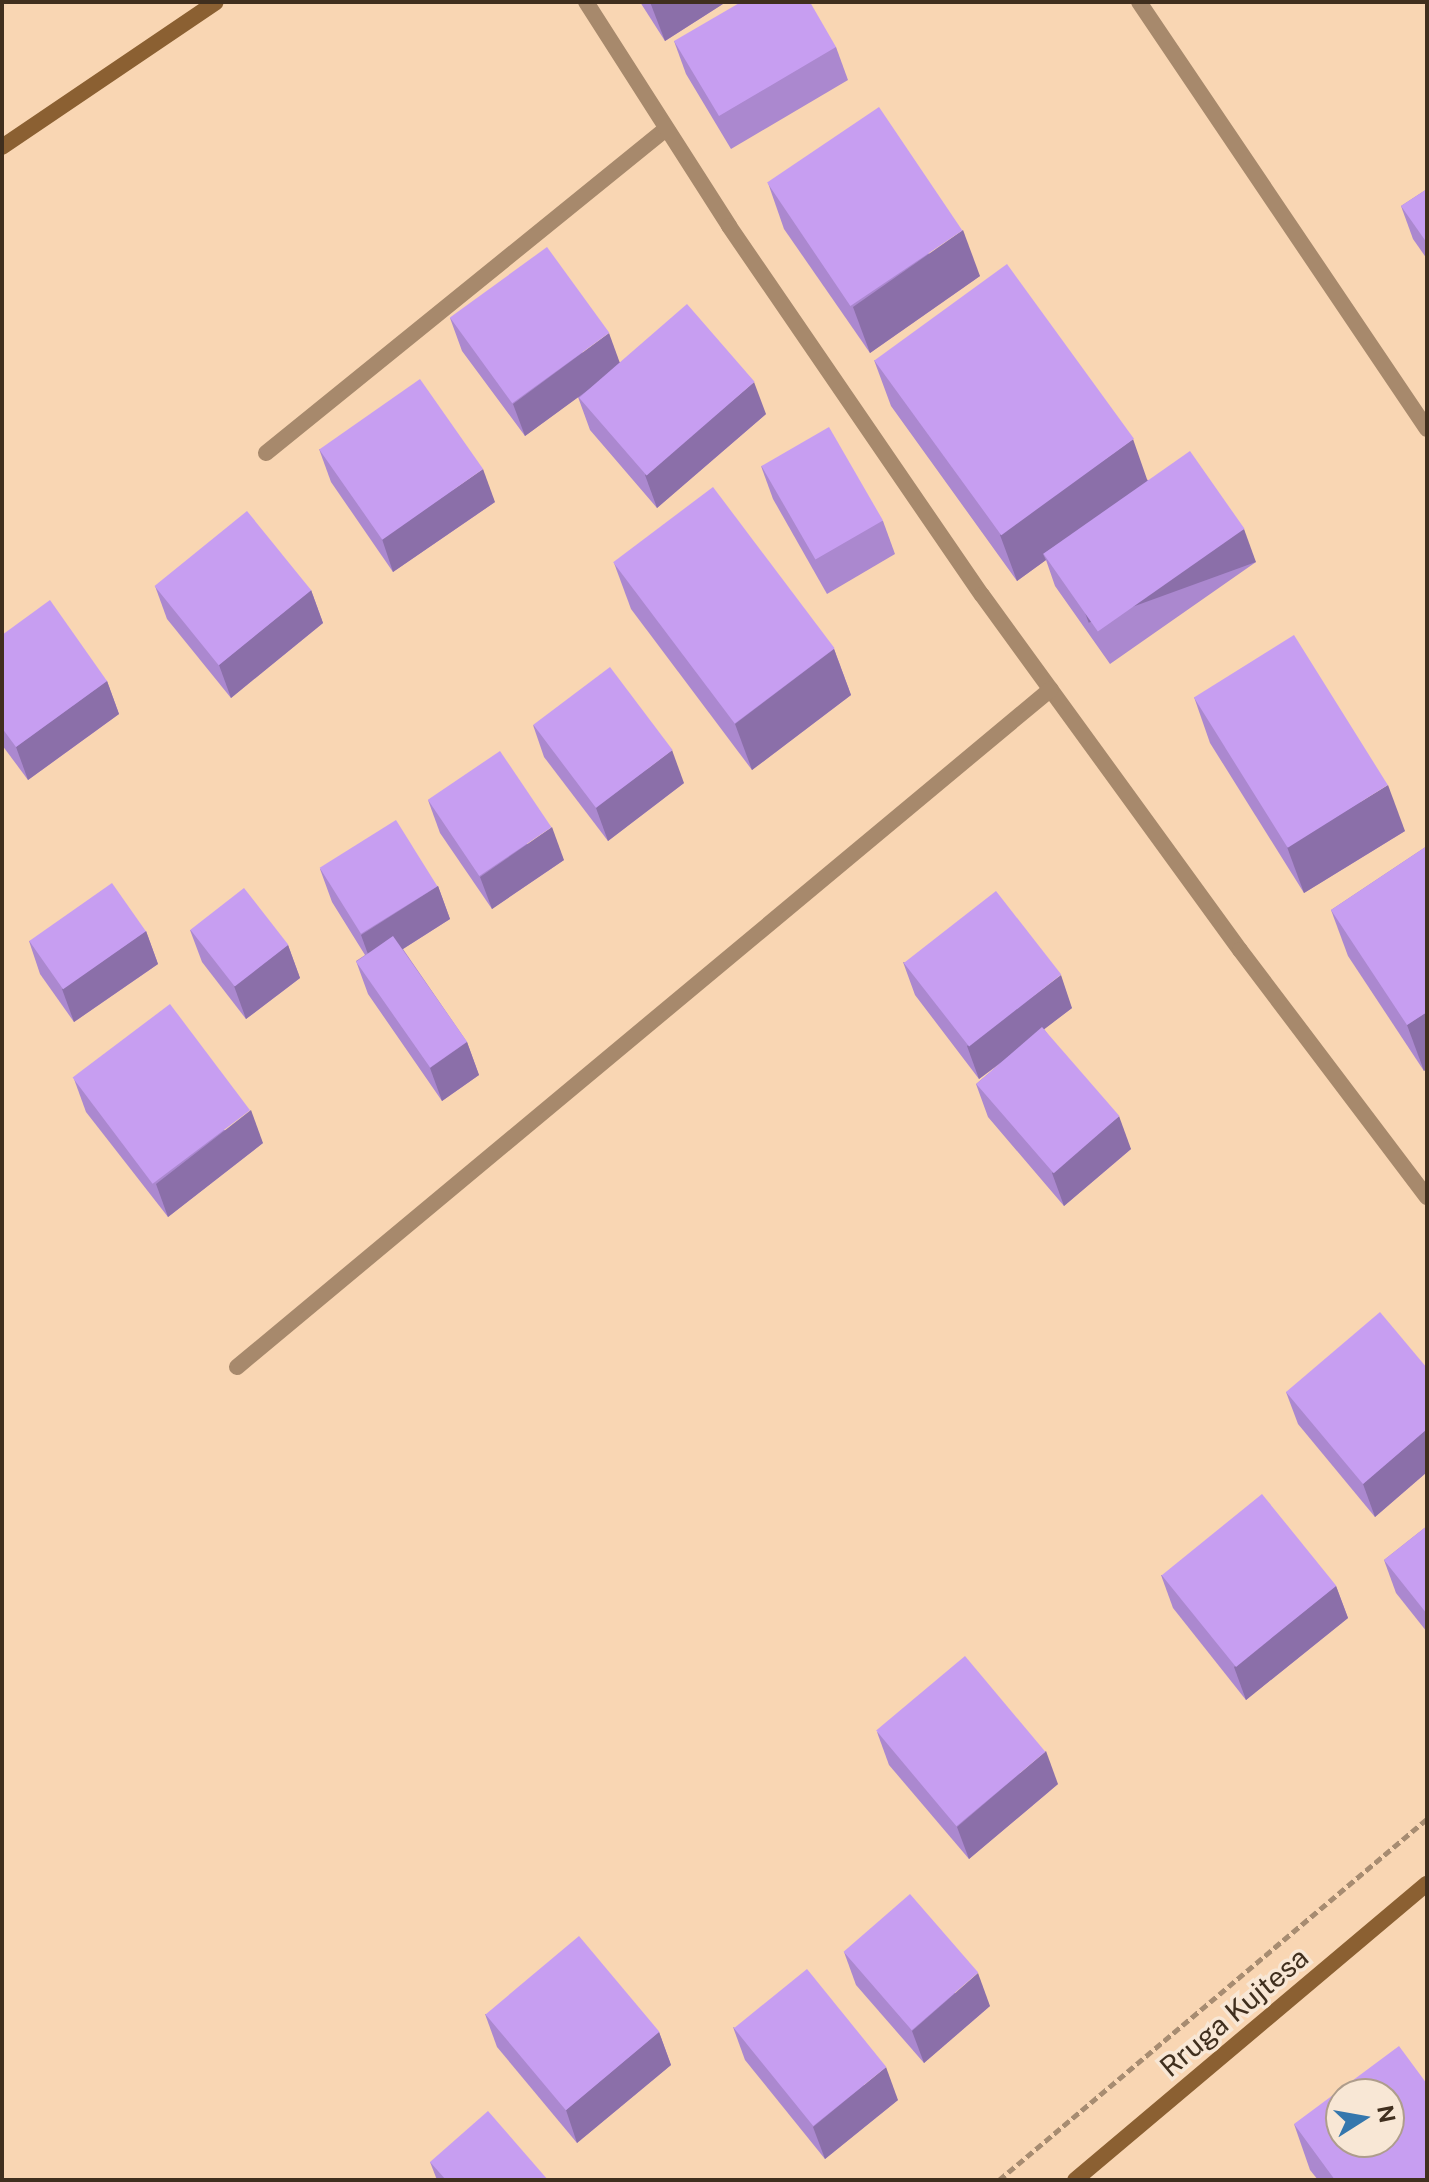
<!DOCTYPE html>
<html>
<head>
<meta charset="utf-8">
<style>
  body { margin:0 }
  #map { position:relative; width:1429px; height:2182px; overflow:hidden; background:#f9d6b3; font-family:"Public Sans",sans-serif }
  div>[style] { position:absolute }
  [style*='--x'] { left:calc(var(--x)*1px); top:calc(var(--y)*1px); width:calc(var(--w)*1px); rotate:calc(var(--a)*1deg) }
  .path>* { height:5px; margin-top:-2.5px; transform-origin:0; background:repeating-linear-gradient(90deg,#a78c71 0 8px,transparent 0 12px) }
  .lane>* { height:16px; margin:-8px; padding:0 8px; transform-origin:8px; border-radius:8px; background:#a7896c }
  .street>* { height:16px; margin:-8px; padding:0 8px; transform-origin:8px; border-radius:8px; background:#a7896c }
  .secondary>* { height:16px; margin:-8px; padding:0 8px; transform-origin:8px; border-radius:8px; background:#8b6032 }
  .wall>* { inset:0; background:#ab88cf }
  .shaded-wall>* { inset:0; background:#8b6fa9; transform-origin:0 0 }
  .building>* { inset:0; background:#c79ef1; transform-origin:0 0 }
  span { translate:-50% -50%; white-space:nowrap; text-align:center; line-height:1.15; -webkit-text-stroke:7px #f8e7d5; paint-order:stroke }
  .street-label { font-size:28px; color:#402f1e }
  .frame { position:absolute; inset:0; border:4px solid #402f1e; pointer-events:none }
  .north { position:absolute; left:1325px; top:2078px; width:80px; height:80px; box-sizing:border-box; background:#f8e7d5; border:2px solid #ae9d8c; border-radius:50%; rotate:79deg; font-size:22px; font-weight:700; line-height:32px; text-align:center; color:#402f1e }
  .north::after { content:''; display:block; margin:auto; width:28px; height:36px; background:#3577ad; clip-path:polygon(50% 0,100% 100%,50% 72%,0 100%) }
</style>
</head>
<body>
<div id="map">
  <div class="path">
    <i style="--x:999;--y:2180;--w:560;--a:-40.15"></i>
  </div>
  <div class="lane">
    <i style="--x:266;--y:453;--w:515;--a:-39.01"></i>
  </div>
  <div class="street">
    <i style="--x:586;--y:2;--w:266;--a:57.4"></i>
    <i style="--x:729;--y:226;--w:447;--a:55.6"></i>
    <i style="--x:982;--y:595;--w:439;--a:54"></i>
    <i style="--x:1240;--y:950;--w:310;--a:52.9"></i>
    <i style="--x:1139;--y:2;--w:515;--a:56"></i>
    <i style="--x:237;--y:1367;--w:1059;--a:-39.79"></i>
  </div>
  <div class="secondary">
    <i style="--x:2;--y:147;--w:258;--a:-34.1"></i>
    <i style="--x:1075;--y:2180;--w:460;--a:-40.1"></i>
  </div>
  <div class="wall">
    <i style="clip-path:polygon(640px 2px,726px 2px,665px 41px)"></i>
    <i style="clip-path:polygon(674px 41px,836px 47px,848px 80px,731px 149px,686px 74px)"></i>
    <i style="clip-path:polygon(768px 183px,980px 276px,870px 353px,784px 229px)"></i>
    <i style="clip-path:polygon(1427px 189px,1427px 259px,1413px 239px,1401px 206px)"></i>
    <i style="clip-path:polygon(450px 318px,619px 362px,766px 414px,657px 508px,590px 430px,578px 397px,525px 436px,462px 351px)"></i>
    <i style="clip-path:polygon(874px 360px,1148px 480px,1256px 562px,1110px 664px,1055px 586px,1046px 560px,1017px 581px,891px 406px)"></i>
    <i style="clip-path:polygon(319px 449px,495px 502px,393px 572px,331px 482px)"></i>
    <i style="clip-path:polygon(761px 466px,883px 521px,895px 554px,827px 594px,773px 499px)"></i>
    <i style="clip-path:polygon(614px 563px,834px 649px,851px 695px,752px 770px,631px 609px)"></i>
    <i style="clip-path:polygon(155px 586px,311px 590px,323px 623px,231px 698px,167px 619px)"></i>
    <i style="clip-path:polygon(2px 635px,107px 681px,119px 714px,28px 780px,2px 745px)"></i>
    <i style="clip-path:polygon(1194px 697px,1405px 831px,1304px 893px,1210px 743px)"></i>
    <i style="clip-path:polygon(533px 725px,684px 783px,608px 841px,544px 757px)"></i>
    <i style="clip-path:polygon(428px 800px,564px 860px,492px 909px,440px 833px)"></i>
    <i style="clip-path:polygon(1427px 846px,1424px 1071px,1348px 956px,1331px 910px)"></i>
    <i style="clip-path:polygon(320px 869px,438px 886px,450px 919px,403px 949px,467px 1042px,479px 1075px,442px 1101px,368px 994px,356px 961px,365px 955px,332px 902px)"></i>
    <i style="clip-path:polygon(190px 930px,288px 945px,300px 978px,246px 1019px,202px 962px)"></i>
    <i style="clip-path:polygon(146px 931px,158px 964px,74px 1022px,40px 974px,29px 941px)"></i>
    <i style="clip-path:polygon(903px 962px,1072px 1008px,1044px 1029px,1131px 1149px,1064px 1206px,988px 1117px,976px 1084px,1001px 1063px,979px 1079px,915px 995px)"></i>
    <i style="clip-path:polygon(74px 1079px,263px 1143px,168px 1217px,86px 1112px)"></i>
    <i style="clip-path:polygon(1427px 1368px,1427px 1472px,1375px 1517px,1298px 1424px,1286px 1392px)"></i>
    <i style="clip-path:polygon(1427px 1526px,1427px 1632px,1396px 1593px,1384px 1560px)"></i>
    <i style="clip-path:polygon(1161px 1575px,1336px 1586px,1348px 1618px,1246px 1700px,1173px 1608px)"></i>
    <i style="clip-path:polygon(877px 1732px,1058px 1784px,969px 1859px,889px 1765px)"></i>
    <i style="clip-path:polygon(844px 1952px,990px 2006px,924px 2063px,856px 1985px)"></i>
    <i style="clip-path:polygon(485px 2014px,659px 2032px,671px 2065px,577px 2143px,497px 2047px)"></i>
    <i style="clip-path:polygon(733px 2027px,898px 2100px,825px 2159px,745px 2060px)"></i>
    <i style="clip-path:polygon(1294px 2124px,1427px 2180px,1318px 2180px,1310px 2170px)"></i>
    <i style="clip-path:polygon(430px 2162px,548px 2180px,437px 2180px)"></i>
  </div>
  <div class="shaded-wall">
    <i style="clip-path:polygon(650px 2px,726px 2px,665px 41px)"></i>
    <i style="clip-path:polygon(963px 230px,980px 276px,870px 353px,853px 307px)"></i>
    <i style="clip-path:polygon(609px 333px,621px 366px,525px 436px,513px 404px)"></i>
    <i style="clip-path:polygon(754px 382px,766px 414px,657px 508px,645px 475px)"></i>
    <i style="clip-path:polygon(1133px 439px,1149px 485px,1043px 554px,1046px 560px,1017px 581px,1000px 535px)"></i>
    <i style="clip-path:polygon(483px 469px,495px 502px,393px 572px,382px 539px)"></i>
    <i style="left:1244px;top:529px;width:35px;height:178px;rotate:70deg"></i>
    <i style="clip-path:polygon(311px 590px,323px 623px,231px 698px,219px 665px)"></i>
    <i style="clip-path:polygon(834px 649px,851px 695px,752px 770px,735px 724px)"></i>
    <i style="clip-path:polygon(107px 681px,119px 714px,28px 780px,16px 747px)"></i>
    <i style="clip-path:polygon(672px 750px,684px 783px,608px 841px,596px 808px)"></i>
    <i style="clip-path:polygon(1388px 785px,1405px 831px,1304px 893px,1287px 847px)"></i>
    <i style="clip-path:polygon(552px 827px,564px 860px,492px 909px,480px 877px)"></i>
    <i style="clip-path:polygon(438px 886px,450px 919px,373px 968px,361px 935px)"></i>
    <i style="clip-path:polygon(146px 931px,158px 964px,74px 1022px,62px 989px)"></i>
    <i style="clip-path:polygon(288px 945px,300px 978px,246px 1019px,234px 986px)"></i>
    <i style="clip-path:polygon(1061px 975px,1072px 1008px,979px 1079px,967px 1046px)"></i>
    <i style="clip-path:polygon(1427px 1012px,1427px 1069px,1424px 1071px,1407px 1025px)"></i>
    <i style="clip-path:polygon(467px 1042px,479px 1075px,442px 1101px,430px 1068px)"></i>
    <i style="clip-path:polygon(251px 1110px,263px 1143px,168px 1217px,156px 1184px)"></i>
    <i style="clip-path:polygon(1119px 1116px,1131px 1149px,1064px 1206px,1052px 1173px)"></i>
    <i style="clip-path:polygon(1427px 1429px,1427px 1472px,1375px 1517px,1363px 1484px)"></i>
    <i style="clip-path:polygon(1336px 1586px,1348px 1618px,1246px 1700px,1234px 1667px)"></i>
    <i style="clip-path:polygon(1046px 1751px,1058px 1784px,969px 1859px,957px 1827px)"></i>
    <i style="clip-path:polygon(978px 1973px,990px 2006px,924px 2063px,912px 2031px)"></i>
    <i style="clip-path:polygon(659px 2032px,671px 2065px,577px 2143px,566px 2110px)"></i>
    <i style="clip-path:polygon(886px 2067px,898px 2100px,825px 2159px,813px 2127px)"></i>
  </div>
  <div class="building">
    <i style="clip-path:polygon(741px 2px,810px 2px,836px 47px,719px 116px,674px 41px)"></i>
    <i style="left:879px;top:107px;width:149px;height:135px;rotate:56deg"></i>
    <i style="clip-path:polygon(1427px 189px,1427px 243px,1401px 206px)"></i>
    <i style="left:547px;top:247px;width:106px;height:120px;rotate:54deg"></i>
    <i style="left:1007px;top:264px;width:216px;height:164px;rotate:54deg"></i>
    <i style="left:687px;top:304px;width:103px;height:143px;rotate:49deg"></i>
    <i style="left:420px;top:379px;width:110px;height:123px;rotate:55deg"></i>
    <i style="left:829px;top:427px;width:108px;height:78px;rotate:60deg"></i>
    <i style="left:1190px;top:451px;width:95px;height:179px;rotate:55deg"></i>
    <i style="left:713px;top:487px;width:202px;height:125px;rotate:53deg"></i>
    <i style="left:247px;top:511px;width:102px;height:119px;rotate:51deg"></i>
    <i style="clip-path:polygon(50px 600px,107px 681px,16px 747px,2px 728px,2px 635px)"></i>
    <i style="left:1294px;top:635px;width:177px;height:118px;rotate:58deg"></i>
    <i style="left:610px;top:667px;width:104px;height:96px;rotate:53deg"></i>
    <i style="left:500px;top:751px;width:92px;height:87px;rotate:56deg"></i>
    <i style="left:396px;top:820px;width:78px;height:90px;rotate:58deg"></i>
    <i style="clip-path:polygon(1427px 846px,1427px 1012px,1407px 1025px,1331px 910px)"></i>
    <i style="left:112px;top:883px;width:59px;height:101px;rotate:55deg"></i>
    <i style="left:244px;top:888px;width:72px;height:68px;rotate:52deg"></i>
    <i style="left:996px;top:891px;width:106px;height:117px;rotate:52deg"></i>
    <i style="left:393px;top:936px;width:129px;height:45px;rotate:55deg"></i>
    <i style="left:170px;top:1004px;width:133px;height:122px;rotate:53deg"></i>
    <i style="left:1042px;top:1027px;width:118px;height:87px;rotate:49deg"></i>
    <i style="clip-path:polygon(1380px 1312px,1427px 1368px,1427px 1429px,1363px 1484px,1286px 1392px)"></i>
    <i style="left:1262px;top:1494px;width:118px;height:129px;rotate:51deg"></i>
    <i style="clip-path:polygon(1427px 1526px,1427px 1614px,1384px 1560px)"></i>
    <i style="left:965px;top:1656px;width:125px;height:116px;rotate:50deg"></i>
    <i style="left:910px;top:1894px;width:104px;height:88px;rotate:49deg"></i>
    <i style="left:579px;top:1936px;width:125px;height:122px;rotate:50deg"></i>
    <i style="left:807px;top:1969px;width:126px;height:94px;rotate:51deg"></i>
    <i style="clip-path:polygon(evenodd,1399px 2046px,1427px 2084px,1427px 2180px,1335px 2180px,1294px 2124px,1399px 2046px,1341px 2094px,1389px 2094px,1389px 2142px,1341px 2142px,1341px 2094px)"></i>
    <i style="clip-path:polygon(488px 2111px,548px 2180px,446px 2180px,430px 2162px)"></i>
  </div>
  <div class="street-label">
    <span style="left:1234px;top:2012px;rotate:-40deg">Rruga Kujtesa</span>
  </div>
  <div class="frame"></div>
  <div class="north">N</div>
</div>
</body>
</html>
